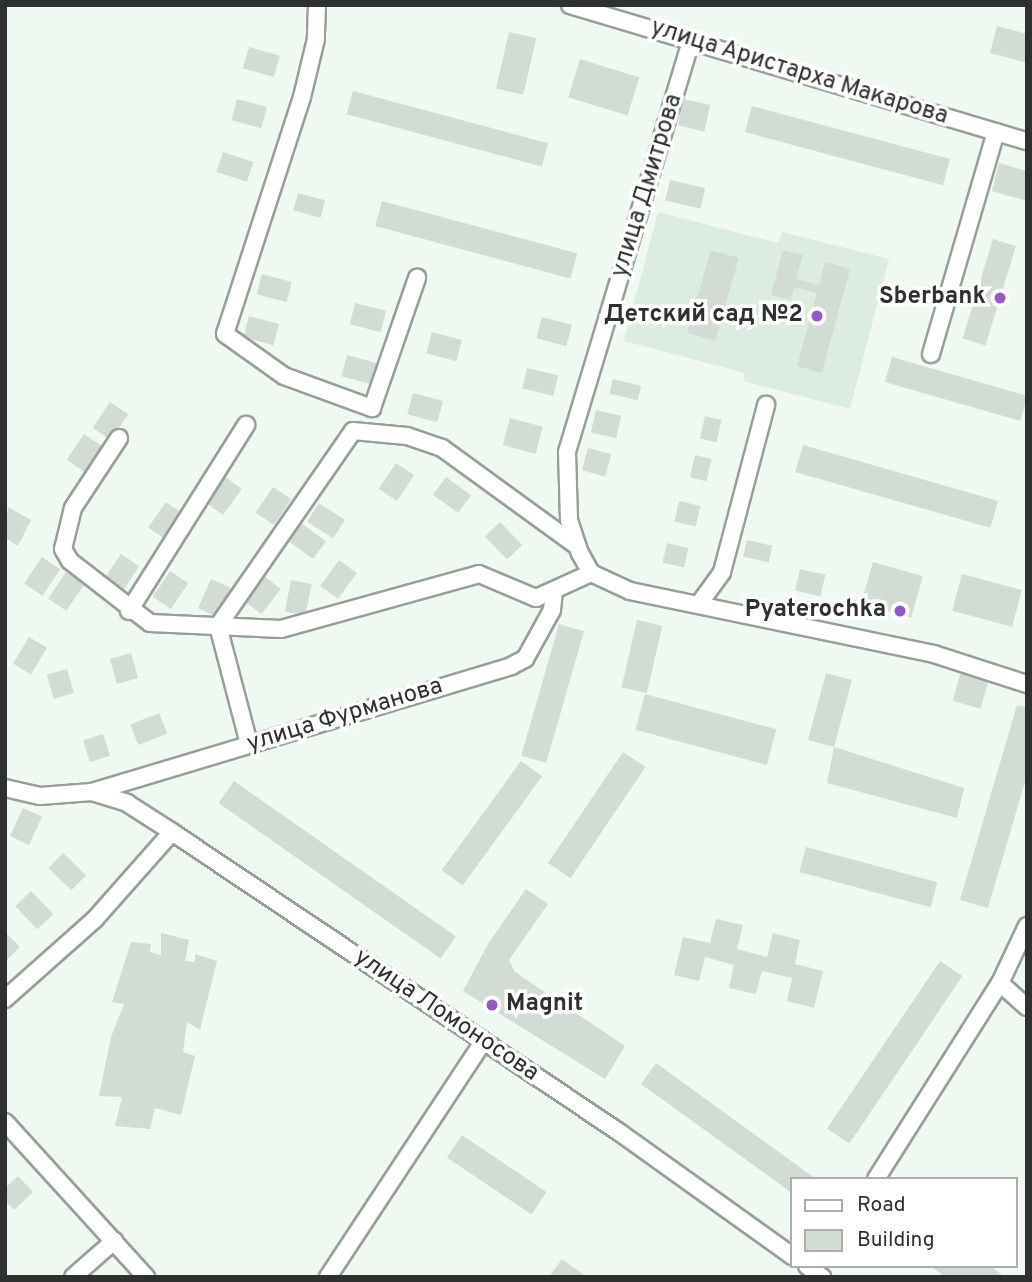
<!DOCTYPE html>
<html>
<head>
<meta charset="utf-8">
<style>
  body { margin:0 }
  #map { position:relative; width:1032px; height:1282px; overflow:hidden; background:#f0f8f2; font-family:Overpass,sans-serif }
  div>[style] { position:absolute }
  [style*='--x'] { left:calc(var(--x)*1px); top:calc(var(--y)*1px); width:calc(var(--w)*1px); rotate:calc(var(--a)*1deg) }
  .built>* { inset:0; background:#ddece1 }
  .building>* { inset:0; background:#d3dbd5; transform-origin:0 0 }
  .roads { filter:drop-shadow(2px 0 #979f99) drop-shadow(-2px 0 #979f99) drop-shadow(0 2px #979f99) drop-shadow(0 -2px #979f99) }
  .minor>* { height:16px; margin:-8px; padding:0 8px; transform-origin:8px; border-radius:8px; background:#fff }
  .dots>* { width:19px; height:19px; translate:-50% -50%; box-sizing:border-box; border:4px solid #fff; border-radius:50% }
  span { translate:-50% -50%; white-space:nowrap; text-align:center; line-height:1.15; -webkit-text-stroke:7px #fff; paint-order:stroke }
  .street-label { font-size:24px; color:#2e312f }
  .poi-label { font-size:24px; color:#2e312f; font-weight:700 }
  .right { translate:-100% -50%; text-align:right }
  .left { translate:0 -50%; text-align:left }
  .frame { position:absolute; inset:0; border:7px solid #2e312f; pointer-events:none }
  .legend { position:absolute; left:790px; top:1177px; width:228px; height:91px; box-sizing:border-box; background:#fff; border:2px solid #abadac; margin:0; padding:9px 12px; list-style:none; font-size:21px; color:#2e312f }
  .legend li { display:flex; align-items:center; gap:14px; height:35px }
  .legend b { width:35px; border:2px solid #abadac }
</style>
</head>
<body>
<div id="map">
  <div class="built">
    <i style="clip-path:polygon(658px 212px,778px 243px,782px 232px,889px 259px,850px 409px,743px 381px,745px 373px,624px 341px)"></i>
  </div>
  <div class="building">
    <i style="clip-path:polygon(997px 26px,1027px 34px,1027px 63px,990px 53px)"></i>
    <i style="left:509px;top:32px;width:28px;height:58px;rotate:13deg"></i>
    <i style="left:249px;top:47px;width:32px;height:22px;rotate:16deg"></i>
    <i style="left:580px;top:59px;width:62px;height:40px;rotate:17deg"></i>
    <i style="left:353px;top:91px;width:202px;height:24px;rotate:15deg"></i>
    <i style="left:237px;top:99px;width:31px;height:22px;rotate:15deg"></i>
    <i style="left:684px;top:99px;width:27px;height:27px;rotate:13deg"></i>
    <i style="left:752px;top:106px;width:205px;height:27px;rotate:15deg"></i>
    <i style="left:223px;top:152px;width:32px;height:21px;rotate:18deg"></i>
    <i style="clip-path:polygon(999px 163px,1027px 171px,1027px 201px,992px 191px)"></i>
    <i style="left:670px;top:180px;width:36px;height:21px;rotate:13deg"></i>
    <i style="left:298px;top:193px;width:28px;height:18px;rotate:15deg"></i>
    <i style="left:382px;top:201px;width:202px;height:26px;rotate:15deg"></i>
    <i style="left:993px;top:239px;width:24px;height:104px;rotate:17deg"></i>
    <i style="left:711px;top:250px;width:29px;height:86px;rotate:16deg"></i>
    <i style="clip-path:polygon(783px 250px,803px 255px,796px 279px,819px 285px,825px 262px,850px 269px,822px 373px,797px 366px,817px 293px,794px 287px,791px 300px,771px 295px)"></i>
    <i style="left:262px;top:274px;width:31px;height:21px;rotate:15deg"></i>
    <i style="left:355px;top:303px;width:32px;height:22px;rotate:14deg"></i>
    <i style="left:249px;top:316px;width:31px;height:22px;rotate:15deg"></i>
    <i style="left:542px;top:317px;width:31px;height:22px;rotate:15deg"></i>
    <i style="left:432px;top:332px;width:31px;height:22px;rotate:15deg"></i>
    <i style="left:347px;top:355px;width:31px;height:22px;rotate:15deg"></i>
    <i style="left:892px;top:357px;width:141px;height:26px;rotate:16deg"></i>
    <i style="left:527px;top:368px;width:32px;height:21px;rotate:13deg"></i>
    <i style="left:613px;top:379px;width:29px;height:15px;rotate:14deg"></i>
    <i style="left:413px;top:393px;width:31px;height:22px;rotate:15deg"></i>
    <i style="left:110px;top:402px;width:22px;height:31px;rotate:34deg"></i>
    <i style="left:596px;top:410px;width:26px;height:23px;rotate:13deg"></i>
    <i style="left:705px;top:416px;width:17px;height:23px;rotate:13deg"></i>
    <i style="left:510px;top:418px;width:34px;height:28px;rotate:15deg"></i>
    <i style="left:84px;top:434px;width:22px;height:31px;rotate:34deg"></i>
    <i style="left:803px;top:445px;width:203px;height:28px;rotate:16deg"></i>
    <i style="left:588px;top:448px;width:24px;height:23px;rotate:15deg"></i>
    <i style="left:695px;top:455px;width:17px;height:23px;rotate:13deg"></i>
    <i style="left:396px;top:463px;width:22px;height:31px;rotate:34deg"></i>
    <i style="left:224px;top:476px;width:22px;height:32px;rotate:36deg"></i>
    <i style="left:446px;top:477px;width:31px;height:22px;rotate:36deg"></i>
    <i style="left:273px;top:487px;width:22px;height:31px;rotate:34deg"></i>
    <i style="left:679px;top:501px;width:22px;height:21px;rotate:13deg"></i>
    <i style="left:166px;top:502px;width:21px;height:31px;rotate:35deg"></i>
    <i style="left:319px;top:503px;width:31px;height:22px;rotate:33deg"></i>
    <i style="clip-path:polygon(8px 507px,31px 520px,18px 546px,5px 538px)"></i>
    <i style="left:500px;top:522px;width:32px;height:21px;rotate:46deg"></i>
    <i style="left:301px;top:523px;width:31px;height:22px;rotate:36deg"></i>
    <i style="left:747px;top:540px;width:26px;height:17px;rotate:13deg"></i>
    <i style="left:667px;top:543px;width:22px;height:20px;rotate:13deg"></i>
    <i style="left:121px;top:554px;width:22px;height:32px;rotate:34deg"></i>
    <i style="left:42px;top:557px;width:22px;height:32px;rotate:34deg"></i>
    <i style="left:339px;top:560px;width:22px;height:32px;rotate:36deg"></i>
    <i style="left:873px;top:562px;width:52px;height:43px;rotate:16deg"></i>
    <i style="left:800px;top:569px;width:26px;height:22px;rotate:13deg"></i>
    <i style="left:170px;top:571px;width:22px;height:31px;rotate:34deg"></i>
    <i style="left:66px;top:572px;width:22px;height:32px;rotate:34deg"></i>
    <i style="left:962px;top:574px;width:62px;height:38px;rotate:15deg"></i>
    <i style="left:264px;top:576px;width:21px;height:32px;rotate:37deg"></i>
    <i style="left:211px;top:579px;width:22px;height:32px;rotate:24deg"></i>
    <i style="left:291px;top:580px;width:21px;height:32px;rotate:11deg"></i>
    <i style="left:637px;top:620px;width:26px;height:69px;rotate:13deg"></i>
    <i style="left:559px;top:624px;width:26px;height:137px;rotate:16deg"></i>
    <i style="left:29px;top:637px;width:21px;height:31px;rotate:31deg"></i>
    <i style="left:131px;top:653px;width:26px;height:22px;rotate:74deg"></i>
    <i style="left:962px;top:668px;width:29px;height:34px;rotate:16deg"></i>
    <i style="left:67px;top:669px;width:25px;height:21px;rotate:74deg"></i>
    <i style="clip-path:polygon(826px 673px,852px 680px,834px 747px,964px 788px,957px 818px,827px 783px,834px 747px,808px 740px)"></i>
    <i style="left:645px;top:694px;width:136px;height:37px;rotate:15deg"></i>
    <i style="clip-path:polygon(1017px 705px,1027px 707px,1027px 775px,988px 908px,960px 900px)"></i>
    <i style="left:159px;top:713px;width:22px;height:31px;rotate:68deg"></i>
    <i style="left:103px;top:734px;width:23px;height:21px;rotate:72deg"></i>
    <i style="left:623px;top:752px;width:27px;height:134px;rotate:34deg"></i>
    <i style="left:521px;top:761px;width:26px;height:135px;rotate:36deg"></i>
    <i style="left:234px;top:781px;width:271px;height:27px;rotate:35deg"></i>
    <i style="left:23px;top:808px;width:21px;height:31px;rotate:25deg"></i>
    <i style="left:806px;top:847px;width:136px;height:26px;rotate:15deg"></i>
    <i style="left:63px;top:853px;width:32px;height:21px;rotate:44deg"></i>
    <i style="clip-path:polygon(526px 889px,548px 904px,509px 960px,515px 972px,625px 1046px,605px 1079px,463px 991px,488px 944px)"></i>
    <i style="left:31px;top:891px;width:32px;height:22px;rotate:46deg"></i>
    <i style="clip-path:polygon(716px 919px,743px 925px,737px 949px,767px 957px,773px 933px,800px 940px,795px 964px,823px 971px,814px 1008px,787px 1001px,792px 978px,762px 971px,756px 994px,729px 988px,734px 965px,705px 957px,699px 981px,674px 975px,683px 937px,710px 943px)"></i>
    <i style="clip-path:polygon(5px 932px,20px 947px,5px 962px)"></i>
    <i style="clip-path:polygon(161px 933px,189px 940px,185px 961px,195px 962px,195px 954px,217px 961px,200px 1030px,187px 1022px,183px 1052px,195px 1056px,181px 1115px,155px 1108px,150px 1129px,115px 1126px,122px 1097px,99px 1096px,111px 1037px,124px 1004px,112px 1002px,131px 942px,151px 944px,150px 952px,161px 955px)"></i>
    <i style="left:940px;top:961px;width:27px;height:202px;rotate:34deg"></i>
    <i style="clip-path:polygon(656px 1063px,816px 1179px,792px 1179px,792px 1193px,641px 1084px)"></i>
    <i style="left:462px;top:1135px;width:102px;height:27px;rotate:34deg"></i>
    <i style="clip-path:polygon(18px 1176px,33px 1192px,14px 1210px,5px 1200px,5px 1188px)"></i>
    <i style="clip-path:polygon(562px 1259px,584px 1275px,582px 1277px,549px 1277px)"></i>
    <i style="clip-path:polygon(931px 1266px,990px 1266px,1002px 1275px,945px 1277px)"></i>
  </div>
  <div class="roads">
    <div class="minor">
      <i style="--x:317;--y:5;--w:34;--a:92"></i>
      <i style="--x:316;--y:39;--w:60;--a:103.6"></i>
      <i style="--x:302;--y:97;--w:249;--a:108"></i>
      <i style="--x:225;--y:334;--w:72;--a:35.4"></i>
      <i style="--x:284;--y:376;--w:94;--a:20"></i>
      <i style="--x:372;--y:408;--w:138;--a:-70.9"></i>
      <i style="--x:570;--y:5;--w:477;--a:16.6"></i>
      <i style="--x:691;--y:41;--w:429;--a:106.8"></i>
      <i style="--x:567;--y:452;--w:68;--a:88.3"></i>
      <i style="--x:569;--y:520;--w:35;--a:72"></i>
      <i style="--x:580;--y:553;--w:23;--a:61"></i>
      <i style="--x:591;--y:573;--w:43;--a:24.8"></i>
      <i style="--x:630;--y:591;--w:310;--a:11.7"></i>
      <i style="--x:934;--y:654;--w:98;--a:17.9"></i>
      <i style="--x:931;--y:354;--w:231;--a:-73.7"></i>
      <i style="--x:119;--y:438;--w:84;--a:123.3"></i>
      <i style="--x:73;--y:508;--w:42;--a:103.7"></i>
      <i style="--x:63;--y:549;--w:14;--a:60"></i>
      <i style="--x:70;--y:561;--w:101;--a:37.8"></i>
      <i style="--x:150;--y:623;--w:131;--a:2.6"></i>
      <i style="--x:281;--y:629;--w:205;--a:-15.5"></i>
      <i style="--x:479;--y:574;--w:62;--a:22.8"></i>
      <i style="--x:536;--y:598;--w:60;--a:-24.4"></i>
      <i style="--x:699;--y:604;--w:39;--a:-54"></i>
      <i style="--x:722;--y:572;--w:173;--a:-75.2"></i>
      <i style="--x:129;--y:611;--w:220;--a:-57.8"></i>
      <i style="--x:249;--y:744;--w:122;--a:-104.7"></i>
      <i style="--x:218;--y:626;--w:237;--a:-55.3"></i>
      <i style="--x:353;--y:431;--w:54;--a:5.3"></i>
      <i style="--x:407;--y:436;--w:37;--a:19"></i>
      <i style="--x:442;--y:448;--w:167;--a:36"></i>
      <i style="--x:5;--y:788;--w:36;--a:13"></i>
      <i style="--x:40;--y:796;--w:52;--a:-4.4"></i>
      <i style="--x:92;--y:792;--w:438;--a:-16.7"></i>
      <i style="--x:511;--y:666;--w:16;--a:-27"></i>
      <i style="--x:525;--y:659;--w:56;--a:-61.1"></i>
      <i style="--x:552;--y:610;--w:19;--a:-84"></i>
      <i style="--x:92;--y:792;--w:37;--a:17"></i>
      <i style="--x:127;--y:803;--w:54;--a:32.8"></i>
      <i style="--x:172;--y:832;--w:538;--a:33.87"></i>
      <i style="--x:619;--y:1132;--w:213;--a:35.6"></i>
      <i style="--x:1000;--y:983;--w:36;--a:42"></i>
      <i style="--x:5;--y:999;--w:120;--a:-41.6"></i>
      <i style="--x:95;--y:919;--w:116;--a:-48.5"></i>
      <i style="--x:5;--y:1122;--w:210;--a:47.7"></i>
      <i style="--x:876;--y:1179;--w:232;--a:-57.7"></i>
      <i style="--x:1000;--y:983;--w:63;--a:-64.7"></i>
      <i style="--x:807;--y:1266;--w:19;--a:36"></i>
      <i style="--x:73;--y:1277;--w:55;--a:-41.3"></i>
      <i style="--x:328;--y:1277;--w:282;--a:-56.6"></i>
    </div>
  </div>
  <div class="dots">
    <i style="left:1000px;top:298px;background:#9458ce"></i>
    <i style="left:817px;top:316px;background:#9458ce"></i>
    <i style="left:900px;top:611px;background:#9458ce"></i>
    <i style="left:492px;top:1005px;background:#9458ce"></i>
  </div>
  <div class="street-label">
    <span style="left:799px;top:73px;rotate:17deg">улица Аристарха Макарова</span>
    <span style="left:648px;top:186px;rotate:-73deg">улица Дмитрова</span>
    <span style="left:345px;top:716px;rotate:-17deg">улица Фурманова</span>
    <span style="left:446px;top:1016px;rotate:34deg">улица Ломоносова</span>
  </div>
  <div class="poi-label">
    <span class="right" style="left:986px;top:298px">Sberbank</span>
    <span class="right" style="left:803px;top:316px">Детский сад №2</span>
    <span class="right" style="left:886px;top:611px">Pyaterochka</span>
    <span class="left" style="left:506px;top:1005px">Magnit</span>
  </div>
  <div class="frame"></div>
  <ul class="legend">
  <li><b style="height:9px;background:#fff"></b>Road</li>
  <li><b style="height:19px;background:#d3dbd5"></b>Building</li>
  </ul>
</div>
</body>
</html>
